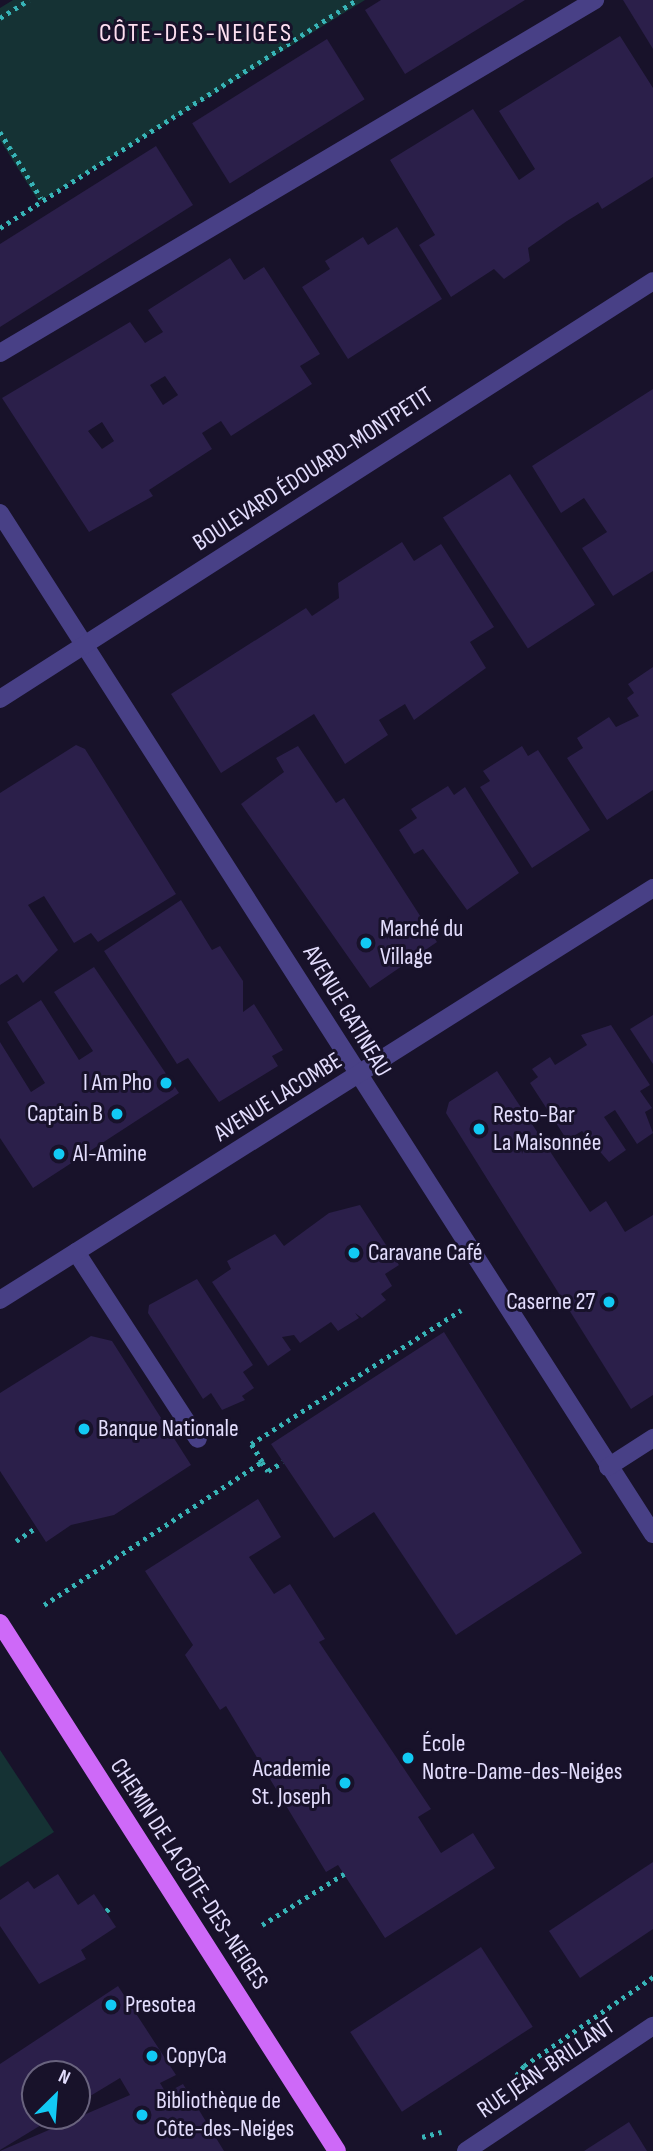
<!DOCTYPE html>
<html>
<head>
<meta charset="utf-8">
<style>
  body { margin:0 }
  #map { position:relative; width:653px; height:2151px; overflow:hidden; background:#18122a; font-family:"Sofia Sans Condensed",sans-serif }
  div>[style] { position:absolute }
  [style*='--x'] { left:calc(var(--x)*1px); top:calc(var(--y)*1px); width:calc(var(--w)*1px); rotate:calc(var(--a)*1deg) }
  .green>* { inset:0; background:#153234 }
  .building>* { inset:0; background:#2b1f4a; transform-origin:0 0 }
  .path>* { height:4.5px; margin-top:-2.25px; transform-origin:0; background:repeating-linear-gradient(90deg,#37b4b7 0 3.5px,transparent 0 8.5px) }
  .minor>* { height:18px; margin:-9px; padding:0 9px; transform-origin:9px; border-radius:9px; background:#484086 }
  .major>* { height:18px; margin:-9px; padding:0 9px; transform-origin:9px; border-radius:9px; background:#ce69f8 }
  .dots>* { width:19px; height:19px; translate:-50% -50%; box-sizing:border-box; border:4px solid #18122a; border-radius:50% }
  span { translate:-50% -50%; white-space:nowrap; text-align:center; line-height:1.15; -webkit-text-stroke:6px #18122a; paint-order:stroke }
  .street-label { font-size:24px; color:#e3ddfd }
  .poi-label { font-size:24px; color:#e3ddfd }
  .left { translate:0 -50%; text-align:left }
  .right { translate:-100% -50%; text-align:right }
  .neighbourhood-label { font-size:26px; color:#fddff0; letter-spacing:2px }
  .north { position:absolute; left:21px; top:2060px; width:70px; height:70px; box-sizing:border-box; background:#18122a; border:2px solid #69637e; border-radius:50%; rotate:25deg; font-size:19px; font-weight:700; line-height:28px; text-align:center; color:#e3ddfd }
  .north::after { content:''; display:block; margin:auto; width:24px; height:32px; background:#12caf4; clip-path:polygon(50% 0,100% 100%,50% 72%,0 100%) }
</style>
</head>
<body>
<div id="map">
  <div class="green">
    <i style="clip-path:polygon(13px 0,365px 0,39px 202px,0 140px,0 8px)"></i>
    <i style="clip-path:polygon(0 1750px,54px 1832px,0 1867px)"></i>
  </div>
  <div class="building">
    <i style="clip-path:polygon(381px 0,525px 0,405px 74px,365px 10px)"></i>
    <i style="clip-path:polygon(623px 0,653px 0,653px 49px)"></i>
    <i style="clip-path:polygon(620px 36px,653px 88px,653px 177px,602px 209px,598px 202px,567px 221px,528px 248px,530px 261px,504px 279px,494px 269px,451px 297px,419px 245px,435px 235px,390px 160px,473px 109px,519px 180px,535px 169px,499px 111px)"></i>
    <i style="left:327px;top:39px;width:71px;height:159px;rotate:58deg"></i>
    <i style="clip-path:polygon(156px 146px,193px 205px,0 327px,0 244px)"></i>
    <i style="clip-path:polygon(397px 227px,442px 299px,348px 359px,302px 287px,330px 269px,325px 261px,363px 237px,368px 245px)"></i>
    <i style="clip-path:polygon(evenodd,230px 258px,244px 280px,264px 267px,320px 354px,300px 366px,312px 384px,231px 436px,221px 421px,202px 433px,212px 449px,149px 490px,153px 496px,89px 532px,2px 398px,130px 322px,145px 343px,163px 332px,148px 310px,230px 258px,165px 376px,178px 395px,163px 405px,150px 385px,165px 376px,230px 258px,102px 422px,114px 441px,102px 449px,88px 431px,102px 422px)"></i>
    <i style="clip-path:polygon(653px 389px,653px 571px,613px 596px,582px 548px,607px 532px,584px 498px,561px 513px,532px 466px)"></i>
    <i style="left:510px;top:474px;width:156px;height:80px;rotate:57deg"></i>
    <i style="clip-path:polygon(402px 542px,414px 561px,441px 544px,494px 627px,470px 642px,486px 668px,414px 720px,405px 704px,379px 720px,388px 735px,345px 764px,314px 714px,221px 773px,171px 694px,306px 608px,312px 616px,339px 598px,338px 583px)"></i>
    <i style="clip-path:polygon(653px 667px,653px 790px,607px 820px,567px 758px,583px 748px,577px 738px,609px 717px,616px 727px,639px 716px,627px 698px,634px 693px,628px 684px)"></i>
    <i style="clip-path:polygon(76px 745px,85px 749px,176px 894px,98px 942px,91px 933px,74px 943px,44px 896px,28px 905px,58px 950px,23px 983px,17px 974px,0 985px,0 793px)"></i>
    <i style="clip-path:polygon(298px 746px,336px 803px,344px 798px,437px 942px,370px 988px,241px 804px,284px 772px,276px 758px)"></i>
    <i style="clip-path:polygon(522px 746px,528px 756px,538px 750px,590px 830px,532px 868px,480px 787px,490px 781px,483px 771px)"></i>
    <i style="clip-path:polygon(448px 786px,454px 795px,465px 787px,519px 873px,467px 910px,423px 849px,414px 854px,399px 830px,417px 818px,411px 809px)"></i>
    <i style="clip-path:polygon(181px 900px,212px 950px,220px 946px,243px 981px,243px 1012px,254px 1004px,283px 1050px,272px 1056px,278px 1066px,219px 1102px,188px 1058px,177px 1064px,104px 951px)"></i>
    <i style="clip-path:polygon(94px 967px,179px 1093px,33px 1188px,0 1138px,0 1042px,31px 1092px,45px 1083px,7px 1022px,41px 1000px,79px 1060px,93px 1051px,54px 992px)"></i>
    <i style="clip-path:polygon(653px 1015px,653px 1064px,630px 1029px)"></i>
    <i style="clip-path:polygon(611px 1025px,650px 1085px,640px 1091px,652px 1108px,645px 1112px,653px 1133px,637px 1144px,615px 1110px,604px 1117px,626px 1150px,609px 1162px,582px 1131px,567px 1140px,530px 1083px,538px 1077px,532px 1069px,550px 1057px,555px 1065px,587px 1045px,581px 1035px)"></i>
    <i style="clip-path:polygon(497px 1071px,590px 1212px,606px 1201px,625px 1232px,653px 1215px,653px 1395px,631px 1409px,446px 1113px,449px 1102px)"></i>
    <i style="clip-path:polygon(360px 1205px,399px 1265px,385px 1274px,392px 1286px,381px 1294px,386px 1300px,362px 1318px,355px 1313px,359px 1318px,338px 1331px,331px 1322px,300px 1343px,294px 1335px,282px 1337px,291px 1350px,268px 1366px,212px 1282px,231px 1269px,227px 1261px,275px 1234px,284px 1246px,329px 1213px)"></i>
    <i style="clip-path:polygon(197px 1279px,253px 1365px,243px 1372px,254px 1388px,242px 1396px,245px 1400px,222px 1410px,211px 1393px,203px 1399px,148px 1313px,149px 1305px)"></i>
    <i style="clip-path:polygon(444px 1332px,582px 1553px,456px 1635px,374px 1512px,334px 1538px,271px 1444px)"></i>
    <i style="clip-path:polygon(91px 1336px,112px 1341px,191px 1465px,114px 1515px,71px 1525px,46px 1542px,0 1471px,0 1393px)"></i>
    <i style="clip-path:polygon(258px 1499px,281px 1537px,249px 1557px,274px 1594px,290px 1584px,325px 1639px,319px 1642px,431px 1809px,418px 1817px,441px 1853px,473px 1833px,495px 1868px,385px 1938px,338px 1865px,326px 1872px,226px 1706px,220px 1710px,185px 1655px,193px 1645px,145px 1571px)"></i>
    <i style="clip-path:polygon(653px 1862px,653px 1929px,580px 1978px,549px 1931px)"></i>
    <i style="clip-path:polygon(58px 1874px,78px 1905px,94px 1894px,116px 1927px,81px 1950px,86px 1959px,39px 1984px,0 1926px,0 1900px,28px 1881px,34px 1889px)"></i>
    <i style="left:481px;top:1947px;width:95px;height:156px;rotate:57deg"></i>
    <i style="clip-path:polygon(118px 1986px,176px 2075px,160px 2083px,166px 2093px,183px 2084px,224px 2151px,0 2151px,130px 2095px,120px 2078px,77px 2104px,77px 2074px,35px 2074px,35px 2116px,56px 2116px,0 2150px,0 2064px)"></i>
    <i style="clip-path:polygon(629px 2122px,647px 2151px,584px 2151px)"></i>
  </div>
  <div class="path">
    <i style="--x:0;--y:18;--w:34;--a:-32"></i>
    <i style="--x:0;--y:132;--w:78;--a:58.2"></i>
    <i style="--x:0;--y:228;--w:423;--a:-32.6"></i>
    <i style="--x:262;--y:1462;--w:21;--a:-121"></i>
    <i style="--x:251;--y:1444;--w:249;--a:-32.5"></i>
    <i style="--x:16;--y:1541;--w:23;--a:-34"></i>
    <i style="--x:44;--y:1605;--w:261;--a:-33.3"></i>
    <i style="--x:262;--y:1462;--w:11;--a:56"></i>
    <i style="--x:268;--y:1471;--w:17;--a:-31"></i>
    <i style="--x:106;--y:1911;--w:6;--a:-39"></i>
    <i style="--x:262;--y:1925;--w:97;--a:-31.9"></i>
    <i style="--x:511;--y:2082;--w:21;--a:-51"></i>
    <i style="--x:524;--y:2066;--w:157;--a:-34.6"></i>
    <i style="--x:422;--y:2137;--w:20;--a:-15"></i>
  </div>
  <div class="minor">
    <i style="--x:0;--y:353;--w:692;--a:-30.68"></i>
    <i style="--x:0;--y:513;--w:1212;--a:57.4"></i>
    <i style="--x:0;--y:699;--w:775;--a:-32.62"></i>
    <i style="--x:76;--y:1252;--w:223;--a:56.9"></i>
    <i style="--x:0;--y:1300;--w:772;--a:-32.25"></i>
    <i style="--x:608;--y:1467;--w:54;--a:-32.8"></i>
    <i style="--x:466;--y:2151;--w:225;--a:-33.8"></i>
  </div>
  <div class="major">
    <i style="--x:0;--y:1623;--w:626;--a:57.45"></i>
  </div>
  <div class="dots">
    <i style="left:366px;top:943px;background:#12caf4"></i>
    <i style="left:166px;top:1083px;background:#12caf4"></i>
    <i style="left:117px;top:1114px;background:#12caf4"></i>
    <i style="left:479px;top:1129px;background:#12caf4"></i>
    <i style="left:59px;top:1154px;background:#12caf4"></i>
    <i style="left:354px;top:1253px;background:#12caf4"></i>
    <i style="left:609px;top:1302px;background:#12caf4"></i>
    <i style="left:84px;top:1429px;background:#12caf4"></i>
    <i style="left:408px;top:1758px;background:#12caf4"></i>
    <i style="left:345px;top:1783px;background:#12caf4"></i>
    <i style="left:111px;top:2005px;background:#12caf4"></i>
    <i style="left:152px;top:2056px;background:#12caf4"></i>
    <i style="left:142px;top:2115px;background:#12caf4"></i>
  </div>
  <div class="street-label">
    <span style="left:313px;top:469px;rotate:-33deg">BOULEVARD ÉDOUARD-MONTPETIT</span>
    <span style="left:347px;top:1011px;rotate:59deg">AVENUE GATINEAU</span>
    <span style="left:278px;top:1097px;rotate:-32deg">AVENUE LACOMBE</span>
    <span style="left:189px;top:1874px;rotate:57deg">CHEMIN DE LA CÔTE-DES-NEIGES</span>
    <span style="left:546px;top:2068px;rotate:-34deg">RUE JEAN-BRILLANT</span>
  </div>
  <div class="poi-label">
    <span class="left" style="left:380px;top:943px">Marché du<br>Village</span>
    <span class="right" style="left:152px;top:1083px">I Am Pho</span>
    <span class="right" style="left:103px;top:1114px">Captain B</span>
    <span class="left" style="left:493px;top:1129px">Resto-Bar<br>La Maisonnée</span>
    <span class="left" style="left:73px;top:1154px">Al-Amine</span>
    <span class="left" style="left:368px;top:1253px">Caravane Café</span>
    <span class="right" style="left:595px;top:1302px">Caserne 27</span>
    <span class="left" style="left:98px;top:1429px">Banque Nationale</span>
    <span class="left" style="left:422px;top:1758px">École<br>Notre-Dame-des-Neiges</span>
    <span class="right" style="left:331px;top:1783px">Academie<br>St. Joseph</span>
    <span class="left" style="left:125px;top:2005px">Presotea</span>
    <span class="left" style="left:166px;top:2056px">CopyCa</span>
    <span class="left" style="left:156px;top:2115px">Bibliothèque de<br>Côte-des-Neiges</span>
  </div>
  <div class="neighbourhood-label">
    <span style="left:196px;top:34px">CÔTE-DES-NEIGES</span>
  </div>
  <div class="north">N</div>
</div>
</body>
</html>
